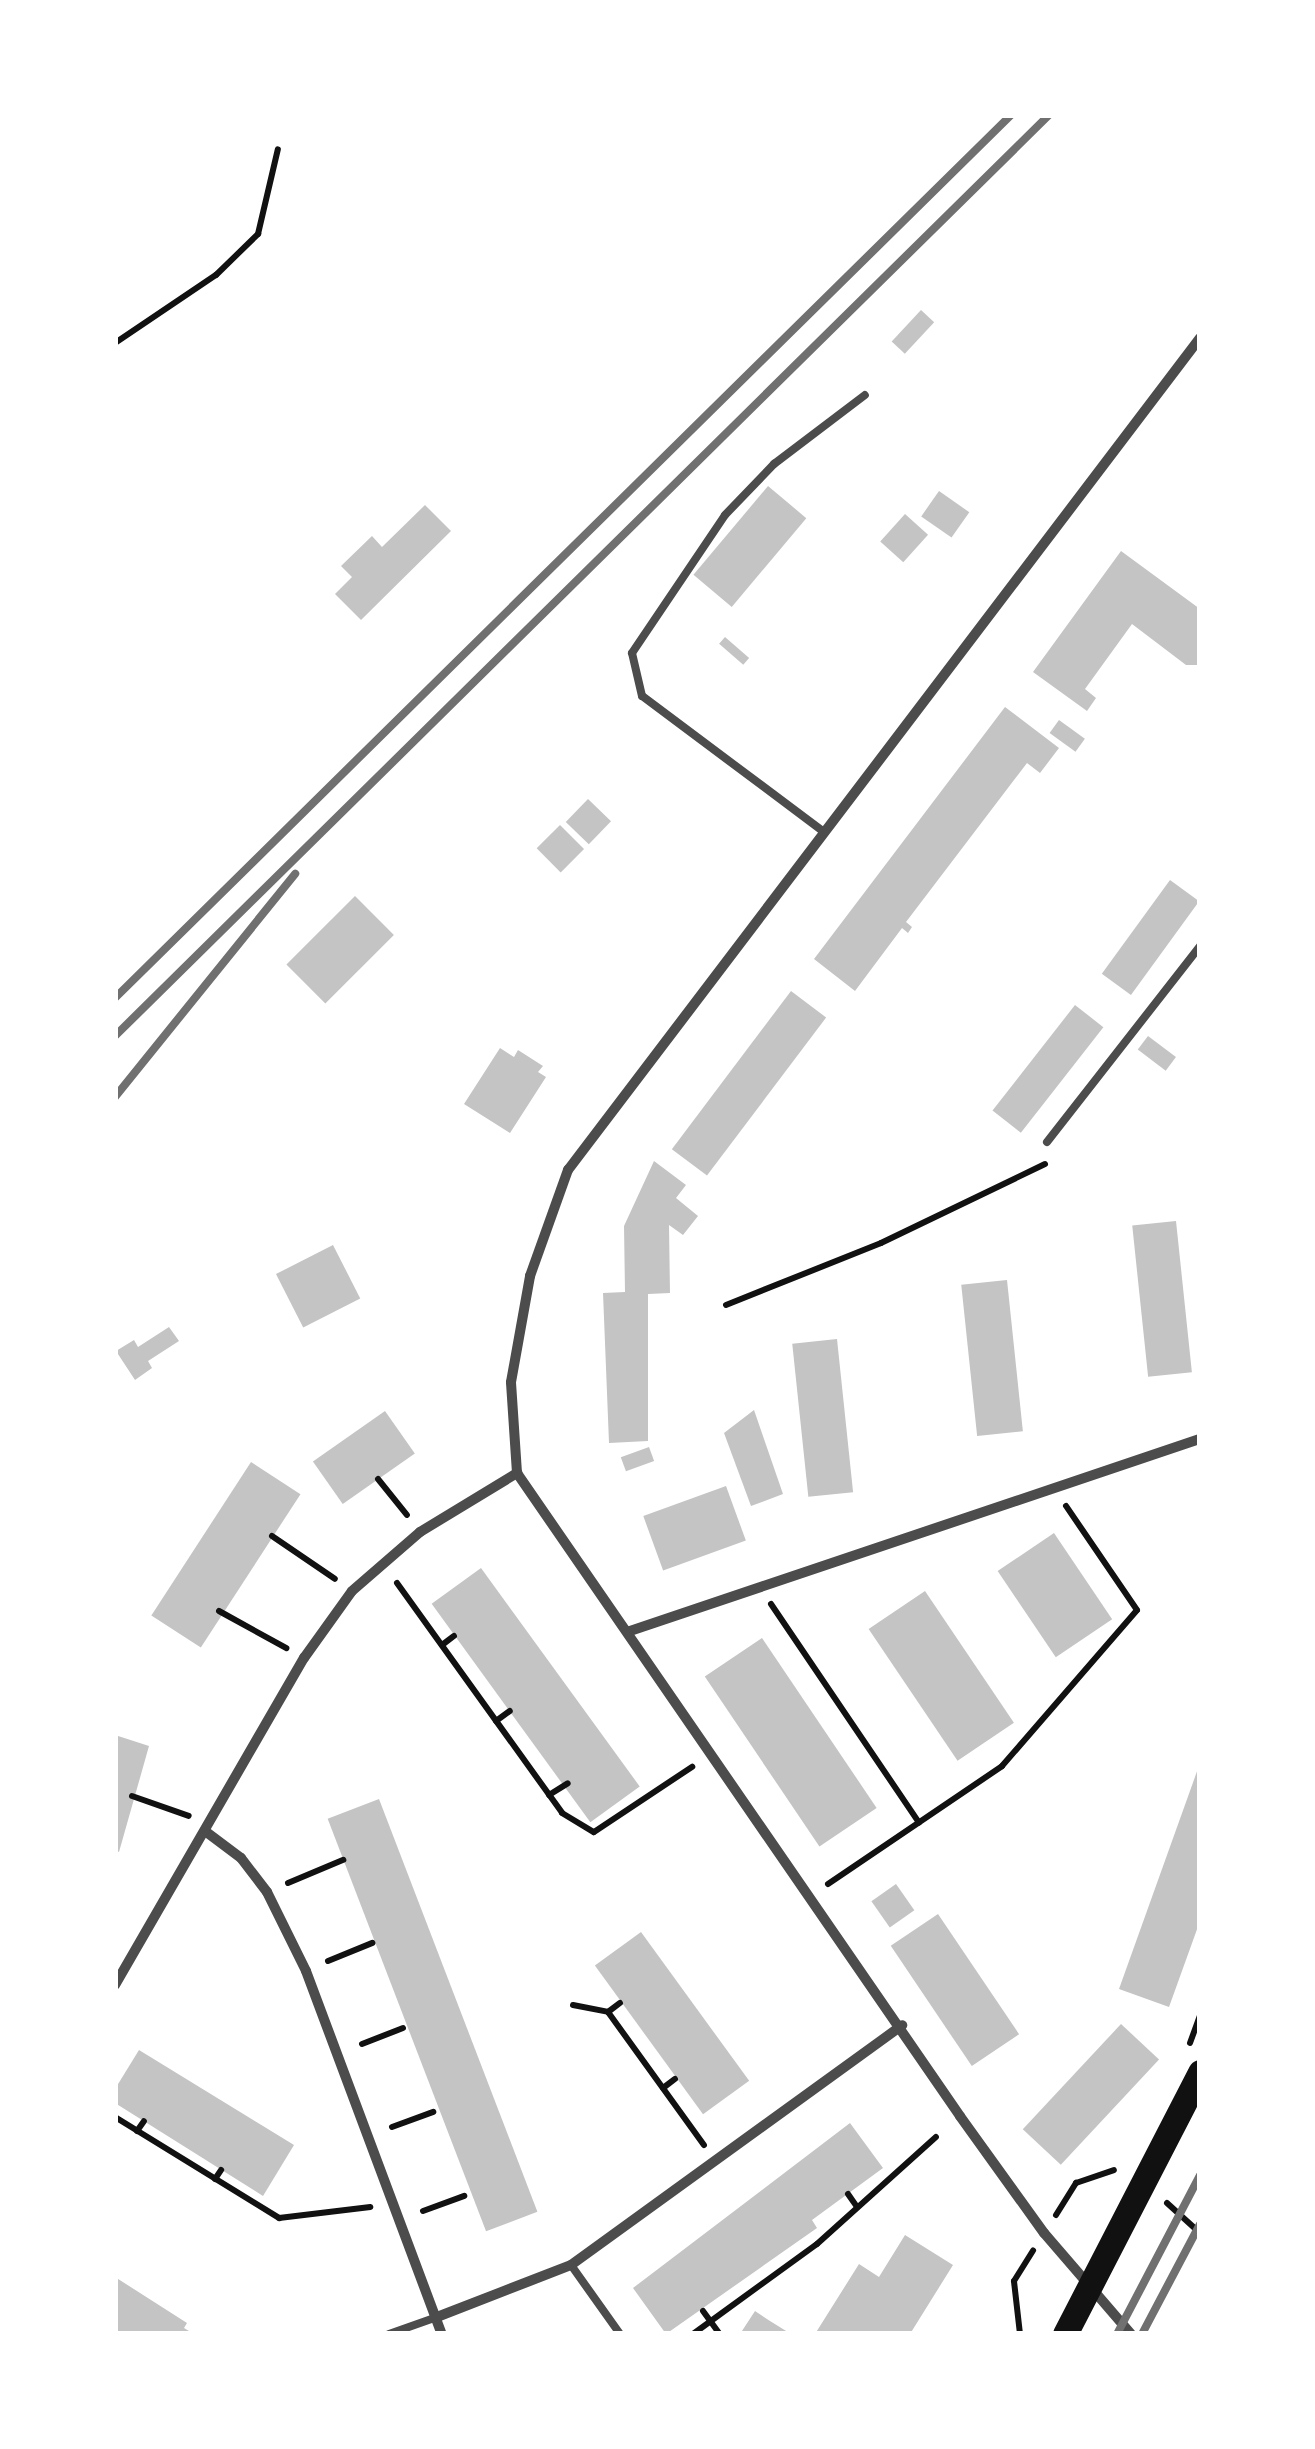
<!DOCTYPE html>
<html>
<head>
<meta charset="utf-8">
<style>
  body { margin:0 }
  #map { position:relative; width:1315px; height:2449px; overflow:hidden; background:#fff; font-family:Arial,sans-serif }
  div>[style] { position:absolute }
  [style*='--x'] { left:calc(var(--x)*1px); top:calc(var(--y)*1px); width:calc(var(--w)*1px); rotate:calc(var(--a)*1deg) }
  .building>* { inset:0; background:#c4c4c4; transform-origin:0 0 }
  .path>* { height:6px; margin:-3px; padding:0 3px; transform-origin:3px; border-radius:3px; background:#111 }
  .service>* { height:8px; margin:-4px; padding:0 4px; transform-origin:4px; border-radius:4px; background:#4c4c4c }
  .minor>* { height:10px; margin:-5px; padding:0 5px; transform-origin:5px; border-radius:5px; background:#4c4c4c }
  .primary>* { height:25px; margin:-12.5px; padding:0 12.5px; transform-origin:12.5px; border-radius:12.5px; background:#111 }
  .rail>* { height:8px; margin:-4px; padding:0 4px; transform-origin:4px; border-radius:4px; background:#707070 }
  span { translate:-50% -50%; white-space:nowrap; text-align:center; line-height:1.15; -webkit-text-stroke:10px #fff; paint-order:stroke }
  .frame { position:absolute; inset:0; border:118px solid #fff; pointer-events:none }
</style>
</head>
<body>
<div id="map">
  <div class="building">
    <i style="left:921px;top:310px;width:18px;height:43px;rotate:43deg"></i>
    <i style="left:768px;top:486px;width:50px;height:116px;rotate:40deg"></i>
    <i style="left:939px;top:491px;width:37px;height:31px;rotate:35deg"></i>
    <i style="clip-path:polygon(425px 505px,451px 531px,361px 620px,335px 594px,352px 577px,341px 566px,372px 536px,382px 547px)"></i>
    <i style="left:905px;top:514px;width:31px;height:37px;rotate:42deg"></i>
    <i style="clip-path:polygon(1121px 551px,1200px 609px,1200px 665px,1186px 665px,1132px 624px,1085px 689px,1096px 698px,1087px 711px,1033px 672px)"></i>
    <i style="left:725px;top:637px;width:32px;height:9px;rotate:41deg"></i>
    <i style="clip-path:polygon(1005px 707px,1059px 748px,1040px 773px,1027px 763px,906px 922px,912px 927px,908px 933px,902px 928px,855px 991px,814px 959px)"></i>
    <i style="left:1059px;top:720px;width:32px;height:16px;rotate:36deg"></i>
    <i style="left:588px;top:799px;width:32px;height:32px;rotate:44deg"></i>
    <i style="left:560px;top:825px;width:34px;height:33px;rotate:45deg"></i>
    <i style="left:1170px;top:880px;width:36px;height:116px;rotate:36deg"></i>
    <i style="left:355px;top:896px;width:55px;height:97px;rotate:45deg"></i>
    <i style="left:791px;top:991px;width:44px;height:198px;rotate:37deg"></i>
    <i style="left:1075px;top:1005px;width:36px;height:134px;rotate:38deg"></i>
    <i style="left:1148px;top:1036px;width:35px;height:17px;rotate:37deg"></i>
    <i style="clip-path:polygon(500px 1048px,514px 1057px,518px 1050px,543px 1066px,538px 1072px,546px 1077px,510px 1133px,464px 1104px)"></i>
    <i style="clip-path:polygon(654px 1161px,686px 1185px,676px 1198px,698px 1216px,683px 1235px,669px 1225px,670px 1293px,648px 1294px,648px 1441px,609px 1443px,603px 1293px,625px 1292px,624px 1226px)"></i>
    <i style="left:1176px;top:1221px;width:152px;height:44px;rotate:84deg"></i>
    <i style="left:333px;top:1245px;width:60px;height:64px;rotate:63deg"></i>
    <i style="left:1007px;top:1280px;width:152px;height:46px;rotate:84deg"></i>
    <i style="clip-path:polygon(169px 1327px,179px 1341px,148px 1361px,152px 1368px,135px 1380px,116px 1351px,134px 1340px,138px 1347px)"></i>
    <i style="left:837px;top:1339px;width:154px;height:45px;rotate:84deg"></i>
    <i style="clip-path:polygon(754px 1410px,783px 1494px,751px 1506px,724px 1433px)"></i>
    <i style="left:385px;top:1411px;width:52px;height:88px;rotate:55deg"></i>
    <i style="left:649px;top:1447px;width:15px;height:30px;rotate:70deg"></i>
    <i style="left:251px;top:1462px;width:59px;height:183px;rotate:33deg"></i>
    <i style="left:726px;top:1486px;width:58px;height:88px;rotate:70deg"></i>
    <i style="left:1054px;top:1533px;width:104px;height:68px;rotate:56deg"></i>
    <i style="left:481px;top:1568px;width:270px;height:61px;rotate:54deg"></i>
    <i style="left:925px;top:1591px;width:159px;height:68px;rotate:56deg"></i>
    <i style="left:762px;top:1638px;width:205px;height:69px;rotate:56deg"></i>
    <i style="clip-path:polygon(115px 1735px,149px 1746px,119px 1852px,115px 1850px)"></i>
    <i style="clip-path:polygon(1200px 1763px,1200px 1921px,1169px 2007px,1119px 1989px)"></i>
    <i style="left:379px;top:1799px;width:442px;height:55px;rotate:69deg"></i>
    <i style="left:896px;top:1884px;width:32px;height:30px;rotate:55deg"></i>
    <i style="left:938px;top:1914px;width:145px;height:57px;rotate:56deg"></i>
    <i style="left:641px;top:1932px;width:184px;height:57px;rotate:54deg"></i>
    <i style="left:1121px;top:2024px;width:52px;height:144px;rotate:43deg"></i>
    <i style="clip-path:polygon(139px 2050px,294px 2145px,263px 2196px,115px 2103px,115px 2089px)"></i>
    <i style="clip-path:polygon(850px 2123px,883px 2168px,812px 2220px,817px 2228px,666px 2334px,633px 2288px)"></i>
    <i style="clip-path:polygon(905px 2235px,953px 2265px,910px 2334px,815px 2334px,859px 2264px,879px 2277px)"></i>
    <i style="clip-path:polygon(115px 2277px,187px 2323px,184px 2328px,194px 2334px,115px 2334px)"></i>
    <i style="clip-path:polygon(755px 2311px,770px 2321px,791px 2334px,740px 2334px)"></i>
  </div>
  <div class="path">
    <i style="--x:115;--y:343;--w:122;--a:-34"></i>
    <i style="--x:216;--y:275;--w:59;--a:-44.3"></i>
    <i style="--x:258;--y:234;--w:87;--a:-76.8"></i>
    <i style="--x:726;--y:1305;--w:167;--a:-21.8"></i>
    <i style="--x:881;--y:1243;--w:182;--a:-25.7"></i>
    <i style="--x:378;--y:1479;--w:46;--a:51.1"></i>
    <i style="--x:272;--y:1536;--w:76;--a:34.3"></i>
    <i style="--x:397;--y:1583;--w:283;--a:54.3"></i>
    <i style="--x:562;--y:1813;--w:37;--a:31"></i>
    <i style="--x:594;--y:1832;--w:118;--a:-33.6"></i>
    <i style="--x:771;--y:1604;--w:264;--a:55.9"></i>
    <i style="--x:219;--y:1611;--w:77;--a:28.9"></i>
    <i style="--x:442;--y:1645;--w:15;--a:-37"></i>
    <i style="--x:496;--y:1721;--w:17;--a:-36"></i>
    <i style="--x:549;--y:1795;--w:22;--a:-32"></i>
    <i style="--x:132;--y:1796;--w:60;--a:19.3"></i>
    <i style="--x:288;--y:1883;--w:60;--a:-22.7"></i>
    <i style="--x:828;--y:1884;--w:210;--a:-34.1"></i>
    <i style="--x:1002;--y:1766;--w:206;--a:-49.1"></i>
    <i style="--x:1137;--y:1610;--w:126;--a:-124.3"></i>
    <i style="--x:328;--y:1961;--w:48;--a:-22.2"></i>
    <i style="--x:573;--y:2005;--w:36;--a:11"></i>
    <i style="--x:608;--y:2012;--w:164;--a:54.2"></i>
    <i style="--x:608;--y:2012;--w:15;--a:-37"></i>
    <i style="--x:1190;--y:2043;--w:30;--a:-70"></i>
    <i style="--x:362;--y:2044;--w:44;--a:-21.3"></i>
    <i style="--x:663;--y:2088;--w:15;--a:-37"></i>
    <i style="--x:115;--y:2117;--w:193;--a:31.6"></i>
    <i style="--x:279;--y:2218;--w:92;--a:-6.9"></i>
    <i style="--x:392;--y:2127;--w:44;--a:-20.1"></i>
    <i style="--x:137;--y:2131;--w:12;--a:-55"></i>
    <i style="--x:215;--y:2179;--w:11;--a:-56"></i>
    <i style="--x:848;--y:2194;--w:16;--a:55"></i>
    <i style="--x:1167;--y:2203;--w:45;--a:42.3"></i>
    <i style="--x:423;--y:2211;--w:44;--a:-20.1"></i>
    <i style="--x:1056;--y:2215;--w:38;--a:-58"></i>
    <i style="--x:1076;--y:2183;--w:40;--a:-18.9"></i>
    <i style="--x:703;--y:2311;--w:29;--a:54"></i>
    <i style="--x:693;--y:2334;--w:153;--a:-36"></i>
    <i style="--x:817;--y:2244;--w:160;--a:-42"></i>
    <i style="--x:1020;--y:2334;--w:53;--a:-96.5"></i>
    <i style="--x:1014;--y:2281;--w:36;--a:-58"></i>
  </div>
  <div class="service">
    <i style="--x:824;--y:832;--w:227;--a:-143.2"></i>
    <i style="--x:642;--y:696;--w:44;--a:-103.1"></i>
    <i style="--x:632;--y:653;--w:166;--a:-56"></i>
    <i style="--x:725;--y:515;--w:71;--a:-46.1"></i>
    <i style="--x:774;--y:464;--w:114;--a:-37.2"></i>
    <i style="--x:1047;--y:1142;--w:249;--a:-52"></i>
    <i style="--x:571;--y:2265;--w:85;--a:54.6"></i>
    <i style="--x:389;--y:2334;--w:51;--a:-19.5"></i>
  </div>
  <div class="minor">
    <i style="--x:630;--y:1631;--w:601;--a:-18.62"></i>
    <i style="--x:205;--y:1831;--w:45;--a:36.9"></i>
    <i style="--x:241;--y:1858;--w:43;--a:52.6"></i>
    <i style="--x:267;--y:1892;--w:88;--a:63.7"></i>
    <i style="--x:306;--y:1971;--w:388;--a:69.5"></i>
    <i style="--x:115;--y:1985;--w:378;--a:-60"></i>
    <i style="--x:304;--y:1658;--w:82;--a:-54.4"></i>
    <i style="--x:352;--y:1591;--w:90;--a:-40.9"></i>
    <i style="--x:420;--y:1532;--w:114;--a:-31.3"></i>
    <i style="--x:437;--y:2317;--w:144;--a:-21.2"></i>
    <i style="--x:571;--y:2265;--w:409;--a:-35.9"></i>
    <i style="--x:1131;--y:2334;--w:133;--a:-130.7"></i>
    <i style="--x:1044;--y:2233;--w:144;--a:-125.7"></i>
    <i style="--x:960;--y:2116;--w:781;--a:-124.57"></i>
    <i style="--x:517;--y:1473;--w:91;--a:-93.8"></i>
    <i style="--x:511;--y:1382;--w:108;--a:-79.8"></i>
    <i style="--x:530;--y:1276;--w:113;--a:-70.3"></i>
    <i style="--x:568;--y:1170;--w:1045;--a:-52.78"></i>
  </div>
  <div class="primary">
    <i style="--x:1065;--y:2334;--w:295;--a:-62.7"></i>
  </div>
  <div class="rail">
    <i style="--x:115;--y:998;--w:1258;--a:-44.58"></i>
    <i style="--x:115;--y:1036;--w:1312;--a:-44.6"></i>
    <i style="--x:115;--y:1097;--w:287;--a:-51.1"></i>
    <i style="--x:1117;--y:2334;--w:179;--a:-62.4"></i>
    <i style="--x:1142;--y:2334;--w:124;--a:-62.2"></i>
  </div>
  <div class="frame"></div>
</div>
</body>
</html>
